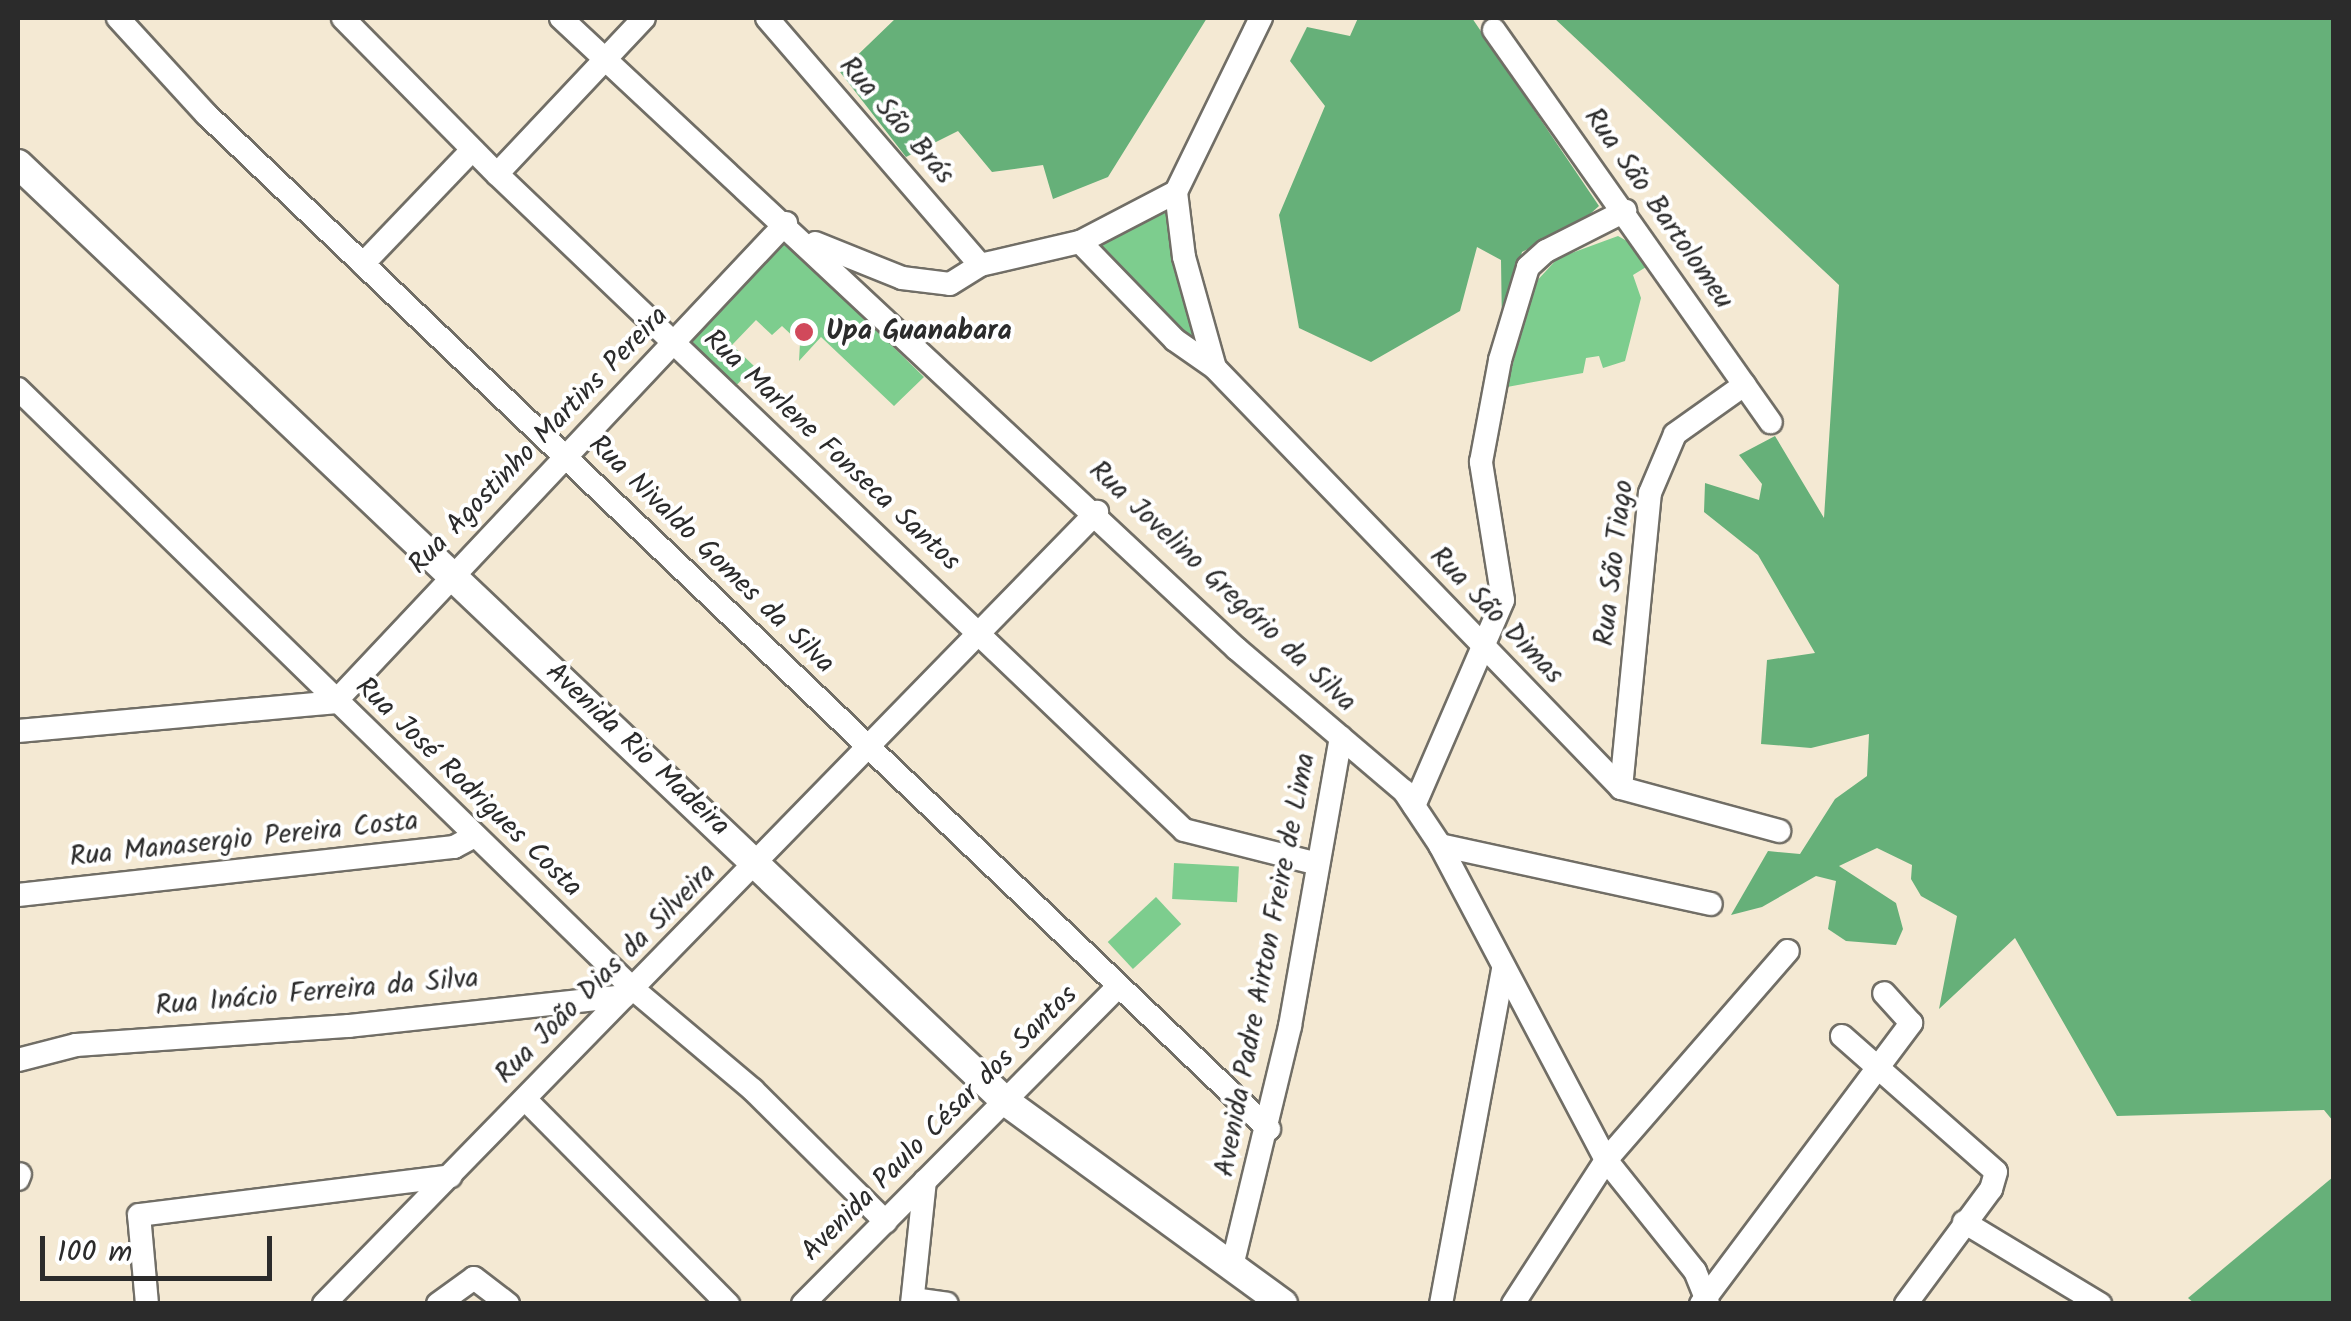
<!DOCTYPE html>
<html>
<head>
<meta charset="utf-8">
<style>
  body { margin:0 }
  #map { position:relative; width:2351px; height:1321px; overflow:hidden; background:#f4e9d3; font-family:Kalam,sans-serif }
  div>[style] { position:absolute }
  [style*='--x'] { left:calc(var(--x)*1px); top:calc(var(--y)*1px); width:calc(var(--w)*1px); rotate:calc(var(--a)*1deg) }
  .green>* { inset:0; background:#7dcd8e; transform-origin:0 0 }
  .forest>* { inset:0; background:#66b079 }
  .roads { filter:drop-shadow(2px 0 #716e66) drop-shadow(-2px 0 #716e66) drop-shadow(0 2px #716e66) drop-shadow(0 -2px #716e66) }
  .minor>* { height:22px; margin:-11px; padding:0 11px; transform-origin:11px; border-radius:11px; background:#fff }
  .major>* { height:28px; margin:-14px; padding:0 14px; transform-origin:14px; border-radius:14px; background:#fff }
  .dots>* { width:28px; height:28px; translate:-50% -50%; box-sizing:border-box; border:5px solid #fff; border-radius:50% }
  span { translate:-50% -50%; white-space:nowrap; text-align:center; line-height:1.15; -webkit-text-stroke:8px #fff; paint-order:stroke }
  .street-label { font-size:28px; color:#2b2b2b }
  .poi-label { font-size:28px; color:#2b2b2b; font-weight:700 }
  .left { translate:0 -50%; text-align:left }
  .frame { position:absolute; inset:0; border:20px solid #2b2b2b; pointer-events:none }
  .scale { position:absolute; left:40px; top:1236px; width:232px; height:45px; box-sizing:border-box; border:5px solid #2b2b2b; border-top:0; padding-left:12px; font-size:30px; line-height:35px; white-space:nowrap; color:#2b2b2b; -webkit-text-stroke:8px #fff; paint-order:stroke }
</style>
</head>
<body>
<div id="map">
  <div class="green">
    <i style="clip-path:polygon(1165px 197px,1198px 349px,1088px 238px)"></i>
    <i style="clip-path:polygon(1618px 236px,1643px 250px,1651px 264px,1633px 275px,1641px 298px,1625px 361px,1603px 368px,1599px 356px,1586px 358px,1583px 373px,1507px 387px,1533px 285px,1558px 258px)"></i>
    <i style="clip-path:polygon(784px 240px,924px 377px,894px 406px,821px 337px,799px 361px,800px 343px,782px 326px,772px 335px,756px 320px,732px 345px,754px 366px,735px 387px,688px 343px)"></i>
    <i style="left:1174px;top:863px;width:65px;height:36px;rotate:3deg"></i>
    <i style="left:1156px;top:897px;width:37px;height:66px;rotate:47deg"></i>
  </div>
  <div class="forest">
    <i style="clip-path:polygon(896px 18px,1207px 18px,1108px 177px,1053px 199px,1043px 165px,992px 172px,958px 131px,906px 157px,840px 72px)"></i>
    <i style="clip-path:polygon(1358px 18px,1472px 18px,1599px 206px,1579px 224px,1522px 252px,1502px 329px,1501px 260px,1477px 247px,1460px 311px,1371px 362px,1299px 328px,1279px 215px,1325px 106px,1290px 61px,1307px 27px,1350px 36px)"></i>
    <i style="clip-path:polygon(1554px 18px,2333px 18px,2333px 1121px,2324px 1110px,2117px 1116px,2015px 938px,1939px 1009px,1957px 916px,1921px 896px,1911px 879px,1912px 865px,1877px 848px,1839px 866px,1896px 903px,1903px 929px,1896px 945px,1846px 941px,1828px 929px,1836px 881px,1816px 876px,1762px 907px,1731px 915px,1768px 851px,1800px 854px,1835px 799px,1867px 776px,1869px 734px,1811px 748px,1761px 744px,1767px 660px,1815px 653px,1758px 555px,1704px 512px,1705px 483px,1759px 500px,1762px 484px,1739px 455px,1775px 436px,1824px 518px,1839px 285px)"></i>
    <i style="clip-path:polygon(2333px 1177px,2333px 1303px,2195px 1304px,2188px 1298px)"></i>
  </div>
  <div class="roads">
    <div class="minor">
      <i style="--x:118;--y:18;--w:130;--a:47.5"></i>
      <i style="--x:206;--y:114;--w:1470;--a:43.68"></i>
      <i style="--x:343;--y:18;--w:219;--a:45.4"></i>
      <i style="--x:497;--y:174;--w:950;--a:43.68"></i>
      <i style="--x:1184;--y:830;--w:134;--a:14.2"></i>
      <i style="--x:561;--y:18;--w:925;--a:43.03"></i>
      <i style="--x:1237;--y:649;--w:219;--a:40.4"></i>
      <i style="--x:1404;--y:791;--w:65;--a:56.3"></i>
      <i style="--x:1440;--y:845;--w:356;--a:62.2"></i>
      <i style="--x:1606;--y:1160;--w:142;--a:51.3"></i>
      <i style="--x:1695;--y:1271;--w:35;--a:68"></i>
      <i style="--x:767;--y:18;--w:326;--a:49.2"></i>
      <i style="--x:1494;--y:30;--w:480;--a:54.8"></i>
      <i style="--x:497;--y:174;--w:214;--a:-46.7"></i>
      <i style="--x:1176;--y:192;--w:65;--a:83"></i>
      <i style="--x:1184;--y:257;--w:115;--a:74.4"></i>
      <i style="--x:1080;--y:242;--w:136;--a:45.9"></i>
      <i style="--x:1175;--y:340;--w:49;--a:35"></i>
      <i style="--x:1215;--y:368;--w:584;--a:45.97"></i>
      <i style="--x:1621;--y:788;--w:164;--a:15.2"></i>
      <i style="--x:815;--y:243;--w:94;--a:21.9"></i>
      <i style="--x:902;--y:278;--w:48;--a:7.1"></i>
      <i style="--x:950;--y:284;--w:36;--a:-32"></i>
      <i style="--x:980;--y:265;--w:103;--a:-13"></i>
      <i style="--x:1080;--y:242;--w:108;--a:-27.5"></i>
      <i style="--x:1176;--y:192;--w:194;--a:-64"></i>
      <i style="--x:363;--y:264;--w:158;--a:-46.3"></i>
      <i style="--x:18;--y:389;--w:858;--a:44.29"></i>
      <i style="--x:632;--y:988;--w:158;--a:40.1"></i>
      <i style="--x:753;--y:1090;--w:187;--a:44.8"></i>
      <i style="--x:18;--y:731;--w:318;--a:-5.2"></i>
      <i style="--x:335;--y:702;--w:658;--a:-46.72"></i>
      <i style="--x:1621;--y:788;--w:296;--a:-84.4"></i>
      <i style="--x:1650;--y:493;--w:64;--a:-67"></i>
      <i style="--x:1675;--y:434;--w:85;--a:-35.4"></i>
      <i style="--x:1414;--y:806;--w:224;--a:-66.6"></i>
      <i style="--x:1503;--y:600;--w:140;--a:-99.1"></i>
      <i style="--x:1481;--y:462;--w:104;--a:-79.4"></i>
      <i style="--x:1500;--y:360;--w:97;--a:-73.2"></i>
      <i style="--x:1528;--y:267;--w:24;--a:-42"></i>
      <i style="--x:1546;--y:251;--w:89;--a:-26.9"></i>
      <i style="--x:1440;--y:845;--w:277;--a:12.3"></i>
      <i style="--x:18;--y:895;--w:439;--a:-6.3"></i>
      <i style="--x:454;--y:847;--w:24;--a:-28"></i>
      <i style="--x:1842;--y:1036;--w:205;--a:41.4"></i>
      <i style="--x:1996;--y:1172;--w:18;--a:106"></i>
      <i style="--x:1991;--y:1189;--w:143;--a:126.5"></i>
      <i style="--x:18;--y:1060;--w:60;--a:-14.5"></i>
      <i style="--x:76;--y:1045;--w:274;--a:-4"></i>
      <i style="--x:349;--y:1026;--w:277;--a:-6.2"></i>
      <i style="--x:525;--y:1099;--w:289;--a:45.3"></i>
      <i style="--x:18;--y:1179;--w:5;--a:-68"></i>
      <i style="--x:1964;--y:1222;--w:159;--a:31.1"></i>
      <i style="--x:1233;--y:1262;--w:243;--a:-76.4"></i>
      <i style="--x:1290;--y:1026;--w:293;--a:-80"></i>
      <i style="--x:913;--y:1299;--w:34;--a:8"></i>
      <i style="--x:147;--y:1304;--w:89;--a:-95.1"></i>
      <i style="--x:139;--y:1215;--w:314;--a:-7.1"></i>
      <i style="--x:324;--y:1304;--w:1107;--a:-45.7"></i>
      <i style="--x:438;--y:1304;--w:44;--a:-35.8"></i>
      <i style="--x:474;--y:1278;--w:43;--a:37.4"></i>
      <i style="--x:803;--y:1304;--w:448;--a:-45.2"></i>
      <i style="--x:912;--y:1304;--w:124;--a:-84"></i>
      <i style="--x:1441;--y:1304;--w:340;--a:-79.5"></i>
      <i style="--x:1513;--y:1304;--w:171;--a:-57.1"></i>
      <i style="--x:1606;--y:1160;--w:277;--a:-49"></i>
      <i style="--x:1701;--y:1304;--w:351;--a:-53.2"></i>
      <i style="--x:1911;--y:1023;--w:40;--a:-132"></i>
    </div>
    <div class="major">
      <i style="--x:18;--y:164;--w:1361;--a:43.51"></i>
      <i style="--x:1005;--y:1101;--w:344;--a:36.1"></i>
    </div>
  </div>
  <div class="dots">
    <i style="left:804px;top:332px;background:#d1495b"></i>
  </div>
  <div class="street-label">
    <span style="left:896px;top:121px;rotate:49deg">Rua São Brás</span>
    <span style="left:1658px;top:209px;rotate:55deg">Rua São Bartolomeu</span>
    <span style="left:539px;top:441px;rotate:-46deg">Rua Agostinho Martins Pereira</span>
    <span style="left:831px;top:451px;rotate:43deg">Rua Marlene Fonseca Santos</span>
    <span style="left:711px;top:555px;rotate:44deg">Rua Nivaldo Gomes da Silva</span>
    <span style="left:1615px;top:563px;rotate:-83deg">Rua São Tiago</span>
    <span style="left:1222px;top:587px;rotate:43deg">Rua Jovelino Gregório da Silva</span>
    <span style="left:1496px;top:616px;rotate:46deg">Rua São Dimas</span>
    <span style="left:637px;top:750px;rotate:43deg">Avenida Rio Madeira</span>
    <span style="left:468px;top:788px;rotate:44deg">Rua José Rodrigues Costa</span>
    <span style="left:244px;top:840px;rotate:-6deg">Rua Manasergio Pereira Costa</span>
    <span style="left:1266px;top:965px;rotate:-79deg">Avenida Padre Airton Freire de Lima</span>
    <span style="left:606px;top:974px;rotate:-45deg">Rua João Dias da Silveira</span>
    <span style="left:317px;top:993px;rotate:-5deg">Rua Inácio Ferreira da Silva</span>
    <span style="left:940px;top:1124px;rotate:-45deg">Avenida Paulo César dos Santos</span>
  </div>
  <div class="poi-label">
    <span class="left" style="left:826px;top:332px">Upa Guanabara</span>
  </div>
  <div class="frame"></div>
  <div class="scale">100 m</div>
</div>
</body>
</html>
